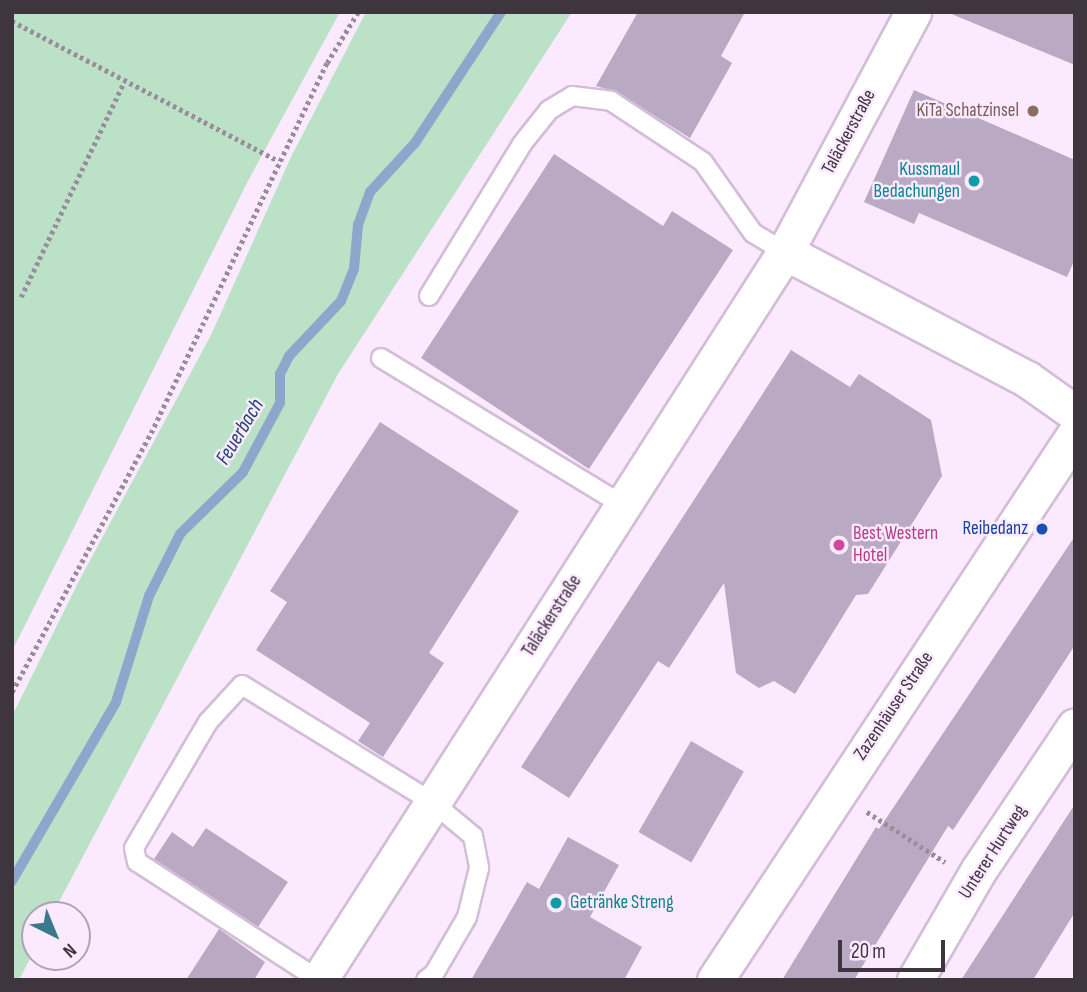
<!DOCTYPE html>
<html>
<head>
<meta charset="utf-8">
<style>
  body { margin:0 }
  #map { position:relative; width:1087px; height:992px; overflow:hidden; background:#fbeafe; font-family:"Sofia Sans Condensed",sans-serif }
  div>[style] { position:absolute }
  [style*='--x'] { left:calc(var(--x)*1px); top:calc(var(--y)*1px); width:calc(var(--w)*1px); rotate:calc(var(--a)*1deg) }
  .green>* { inset:0; background:#bbe2c6 }
  .stream>* { height:10px; margin:-5px; padding:0 5px; transform-origin:5px; border-radius:5px; background:#8da7cc }
  .building>* { inset:0; background:#baa9c2; transform-origin:0 0 }
  .path>* { height:4.5px; margin-top:-2.25px; transform-origin:0; background:repeating-linear-gradient(90deg,#998c9b 0 3.5px,transparent 0 7px) }
  .roads { filter:drop-shadow(2px 0 #d2bed6) drop-shadow(-2px 0 #d2bed6) drop-shadow(0 2px #d2bed6) drop-shadow(0 -2px #d2bed6) }
  .service>* { height:18px; margin:-9px; padding:0 9px; transform-origin:9px; border-radius:9px; background:#fff }
  .minor>* { height:35px; margin:-17.5px; padding:0 17.5px; transform-origin:17.5px; border-radius:17.5px; background:#fff }
  .dots>* { width:19px; height:19px; translate:-50% -50%; box-sizing:border-box; border:4px solid #fbeafe; border-radius:50% }
  span { translate:-50% -50%; white-space:nowrap; text-align:center; line-height:1.15; -webkit-text-stroke:5px #fbeafe; paint-order:stroke }
  .education-label { font-size:19px; color:#785e54 }
  .right { translate:-100% -50%; text-align:right }
  .street-label { font-size:19px; color:#3e353f }
  .culture-label { font-size:19px; color:#0d838f }
  .left { translate:0 -50%; text-align:left }
  .transit-label { font-size:19px; color:#164399 }
  .hotel-label { font-size:19px; color:#b23c85 }
  .water-label { font-size:21px; color:#214474; font-style:italic }
  .frame { position:absolute; inset:0; border:14px solid #3e353f; pointer-events:none }
  .north { position:absolute; left:21px; top:901px; width:70px; height:70px; box-sizing:border-box; background:#fbeafe; border:2px solid #afa2b2; border-radius:50%; rotate:137deg; font-size:19px; font-weight:700; line-height:28px; text-align:center; color:#3e353f }
  .north::after { content:''; display:block; margin:auto; width:24px; height:32px; background:#397a8d; clip-path:polygon(50% 0,100% 100%,50% 72%,0 100%) }
  .scale { position:absolute; left:838px; top:940px; width:107px; height:32px; box-sizing:border-box; border:4px solid #3e353f; border-top:0; padding-left:9px; font-size:21px; line-height:24px; white-space:nowrap; color:#3e353f; -webkit-text-stroke:5px #fbeafe; paint-order:stroke }
</style>
</head>
<body>
<div id="map">
  <div class="green">
    <i style="clip-path:polygon(12px 12px,340px 12px,249px 179px,12px 651px)"></i>
    <i style="clip-path:polygon(366px 12px,572px 12px,338px 374px,52px 915px,35px 915px,35px 949px,19px 980px,12px 980px,12px 716px,80px 579px,211px 335px,291px 157px)"></i>
  </div>
  <div class="stream">
    <i style="--x:12;--y:881;--w:207;--a:-59.8"></i>
    <i style="--x:116;--y:702;--w:111;--a:-72.7"></i>
    <i style="--x:149;--y:596;--w:69;--a:-63.4"></i>
    <i style="--x:180;--y:534;--w:88;--a:-44.5"></i>
    <i style="--x:243;--y:472;--w:78;--a:-61.8"></i>
    <i style="--x:280;--y:403;--w:29;--a:-90"></i>
    <i style="--x:280;--y:374;--w:20;--a:-63"></i>
    <i style="--x:289;--y:356;--w:76;--a:-46.6"></i>
    <i style="--x:341;--y:301;--w:35;--a:-68"></i>
    <i style="--x:354;--y:269;--w:44;--a:-84.8"></i>
    <i style="--x:358;--y:225;--w:35;--a:-70"></i>
    <i style="--x:370;--y:192;--w:67;--a:-47.4"></i>
    <i style="--x:415;--y:143;--w:157;--a:-56.7"></i>
  </div>
  <div class="building">
    <i style="clip-path:polygon(638px 12px,745px 12px,721px 56px,732px 63px,690px 138px,617px 92px,596px 86px)"></i>
    <i style="clip-path:polygon(1075px 12px,1075px 65px,949px 13px,950px 12px)"></i>
    <i style="clip-path:polygon(914px 90px,1075px 160px,1075px 259px,1067px 277px,919px 213px,914px 224px,864px 202px)"></i>
    <i style="clip-path:polygon(554px 154px,663px 226px,672px 211px,733px 250px,589px 469px,421px 358px)"></i>
    <i style="clip-path:polygon(791px 350px,850px 387px,859px 374px,931px 420px,942px 476px,868px 594px,856px 595px,795px 694px,774px 681px,759px 688px,736px 673px,724px 583px,669px 668px,658px 661px,569px 798px,521px 767px)"></i>
    <i style="clip-path:polygon(380px 422px,519px 511px,429px 653px,444px 663px,383px 757px,358px 741px,370px 723px,256px 650px,287px 602px,270px 591px)"></i>
    <i style="clip-path:polygon(1075px 536px,1075px 645px,1040px 699px,953px 830px,948px 826px,854px 980px,782px 980px,876px 827px,879px 829px)"></i>
    <i style="left:691px;top:741px;width:61px;height:105px;rotate:30deg"></i>
    <i style="clip-path:polygon(1075px 804px,1075px 912px,1033px 980px,961px 980px)"></i>
    <i style="clip-path:polygon(206px 828px,288px 882px,258px 927px,154px 859px,172px 832px,193px 847px)"></i>
    <i style="clip-path:polygon(568px 837px,619px 865px,590px 917px,642px 947px,624px 980px,471px 980px,527px 882px,539px 889px)"></i>
    <i style="clip-path:polygon(219px 929px,265px 962px,254px 980px,186px 980px)"></i>
  </div>
  <div class="path">
    <i style="--x:12;--y:21;--w:301;--a:27.7"></i>
    <i style="--x:21;--y:297;--w:238;--a:-64.4"></i>
    <i style="--x:12;--y:692;--w:294;--a:-61.8"></i>
    <i style="--x:151;--y:433;--w:410;--a:-64.6"></i>
    <i style="--x:327;--y:63;--w:60;--a:-58.7"></i>
    <i style="--x:867;--y:812;--w:93;--a:32.7"></i>
  </div>
  <div class="roads">
    <div class="service">
      <i style="--x:429;--y:296;--w:178;--a:-58.5"></i>
      <i style="--x:522;--y:144;--w:43;--a:-51.5"></i>
      <i style="--x:549;--y:110;--w:27;--a:-31"></i>
      <i style="--x:572;--y:96;--w:39;--a:7"></i>
      <i style="--x:611;--y:101;--w:110;--a:33.5"></i>
      <i style="--x:703;--y:162;--w:87;--a:54.8"></i>
      <i style="--x:753;--y:233;--w:37;--a:31"></i>
      <i style="--x:381;--y:358;--w:283;--a:31.3"></i>
      <i style="--x:319;--y:980;--w:217;--a:-147"></i>
      <i style="--x:137;--y:862;--w:14;--a:-102"></i>
      <i style="--x:134;--y:848;--w:146;--a:-59.6"></i>
      <i style="--x:208;--y:722;--w:50;--a:-47.4"></i>
      <i style="--x:242;--y:685;--w:223;--a:31.6"></i>
      <i style="--x:432;--y:802;--w:53;--a:39.7"></i>
      <i style="--x:473;--y:836;--w:33;--a:79"></i>
      <i style="--x:479;--y:868;--w:50;--a:103.8"></i>
      <i style="--x:467;--y:917;--w:66;--a:120.1"></i>
      <i style="--x:434;--y:974;--w:10;--a:143"></i>
    </div>
    <div class="minor">
      <i style="--x:785;--y:252;--w:273;--a:27.7"></i>
      <i style="--x:1027;--y:379;--w:59;--a:35.3"></i>
      <i style="--x:319;--y:980;--w:864;--a:-57.38"></i>
      <i style="--x:785;--y:252;--w:272;--a:-61.9"></i>
      <i style="--x:715;--y:980;--w:654;--a:-56.6"></i>
      <i style="--x:915;--y:980;--w:126;--a:-60"></i>
      <i style="--x:978;--y:871;--w:174;--a:-56.2"></i>
    </div>
  </div>
  <div class="dots">
    <i style="left:1033px;top:111px;background:#8d6e63"></i>
    <i style="left:974px;top:181px;background:#0f9aa8"></i>
    <i style="left:1042px;top:529px;background:#1a4fb4"></i>
    <i style="left:839px;top:545px;background:#d1479c"></i>
    <i style="left:556px;top:903px;background:#0f9aa8"></i>
  </div>
  <div class="education-label">
    <span class="right" style="left:1019px;top:111px">KiTa Schatzinsel</span>
  </div>
  <div class="street-label">
    <span style="left:849px;top:132px;rotate:-62deg">Taläckerstraße</span>
    <span style="left:552px;top:616px;rotate:-57deg">Taläckerstraße</span>
    <span style="left:894px;top:706px;rotate:-56deg">Zazenhäuser Straße</span>
    <span style="left:993px;top:852px;rotate:-57deg">Unterer Hurtweg</span>
  </div>
  <div class="culture-label">
    <span class="right" style="left:960px;top:181px">Kussmaul<br>Bedachungen</span>
    <span class="left" style="left:570px;top:903px">Getränke Streng</span>
  </div>
  <div class="transit-label">
    <span class="right" style="left:1028px;top:529px">Reibedanz</span>
  </div>
  <div class="hotel-label">
    <span class="left" style="left:853px;top:545px">Best Western<br>Hotel</span>
  </div>
  <div class="water-label">
    <span style="left:240px;top:432px;rotate:-59deg">Feuerbach</span>
  </div>
  <div class="frame"></div>
  <div class="north">N</div>
  <div class="scale">20 m</div>
</div>
</body>
</html>
